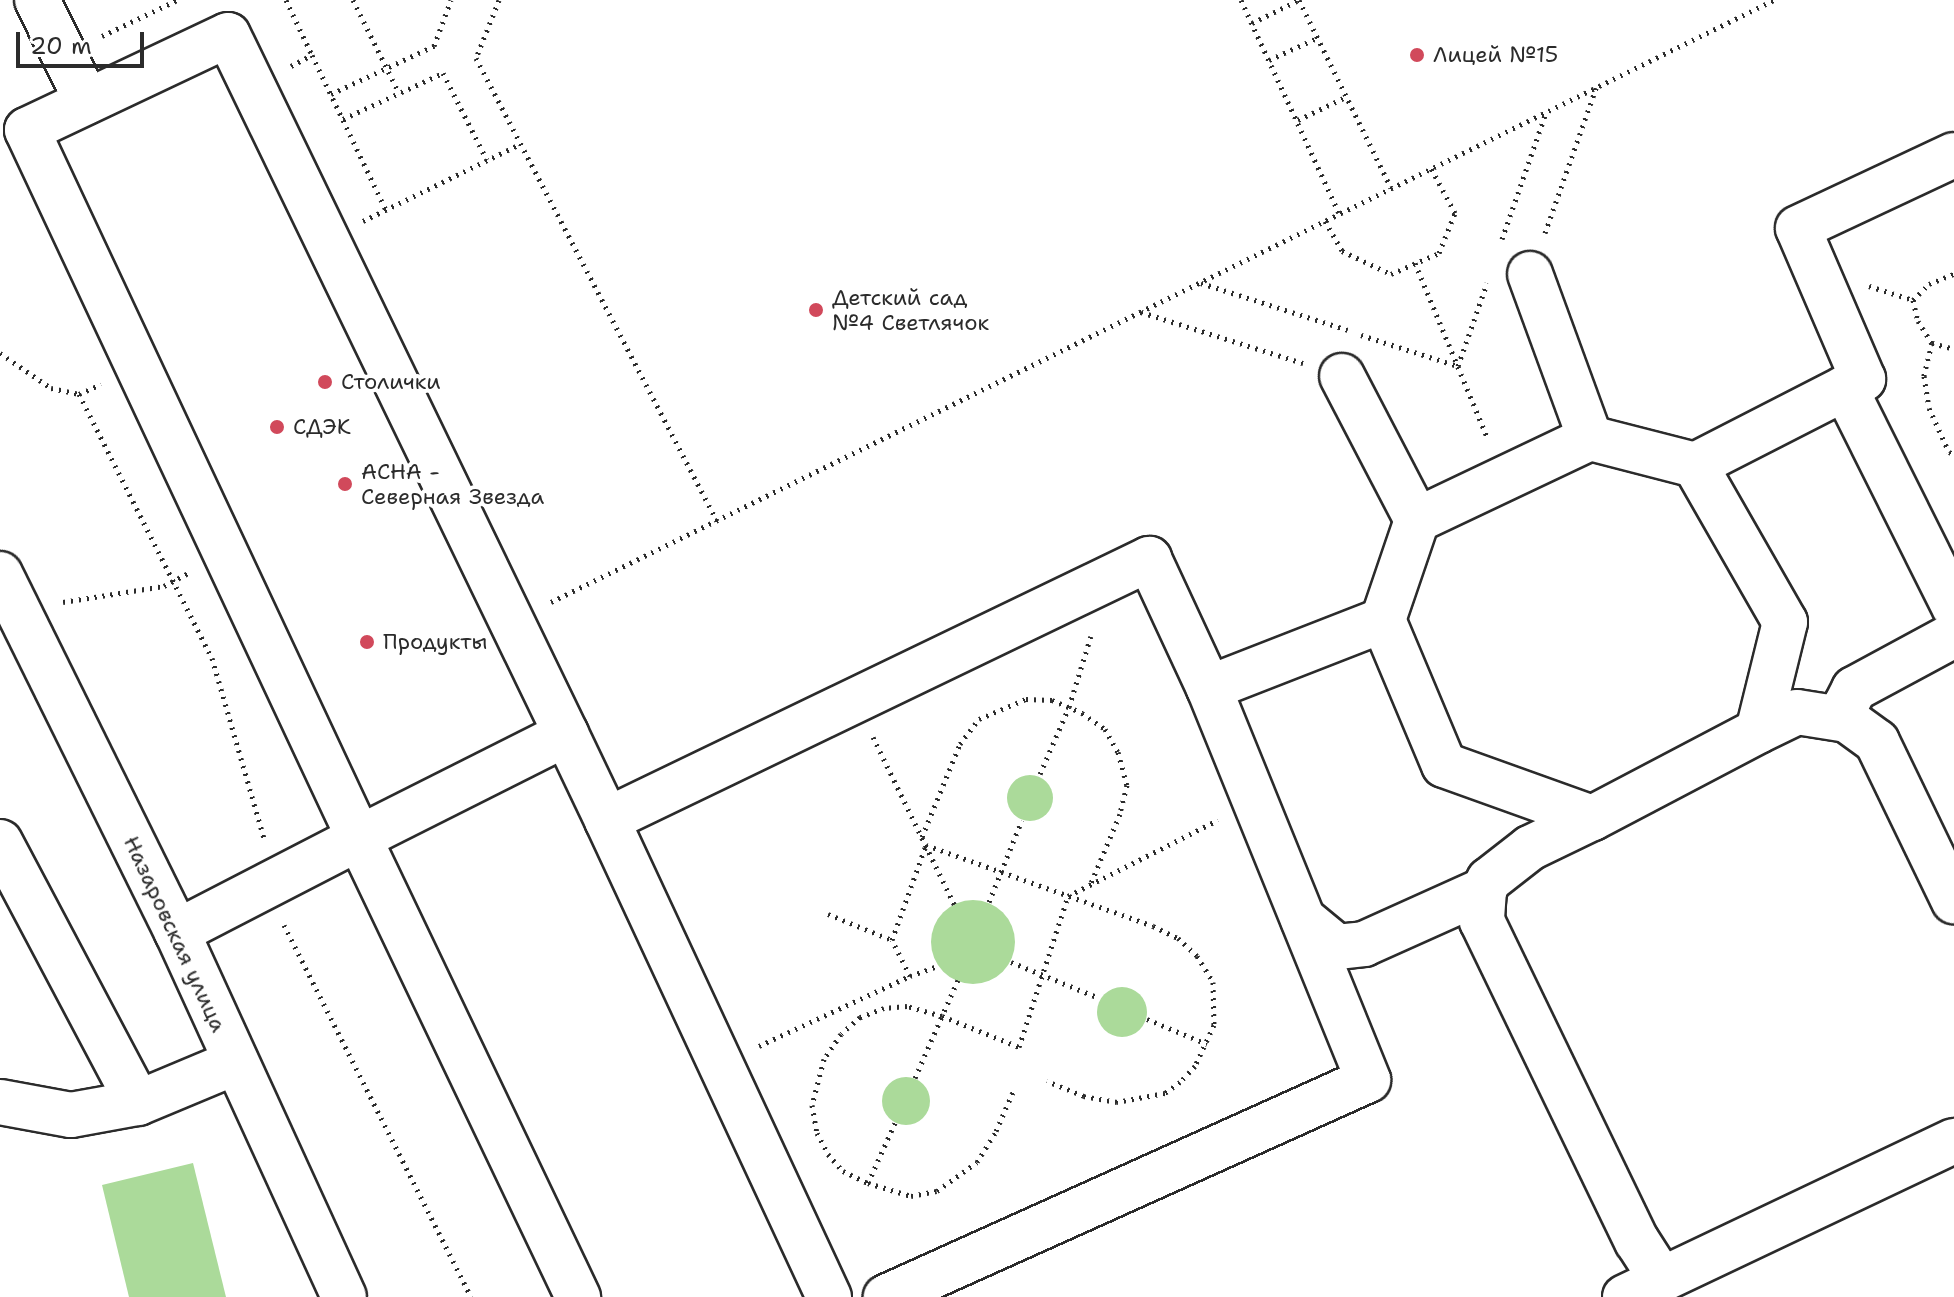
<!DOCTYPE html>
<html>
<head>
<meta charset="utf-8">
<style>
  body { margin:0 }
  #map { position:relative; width:1954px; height:1297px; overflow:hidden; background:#fff; font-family:"Shantell Sans",sans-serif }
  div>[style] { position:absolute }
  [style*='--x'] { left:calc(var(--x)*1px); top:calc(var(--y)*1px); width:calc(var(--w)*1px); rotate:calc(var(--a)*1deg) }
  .green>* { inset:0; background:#abda9a }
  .round { border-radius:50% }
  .path>* { height:5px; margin-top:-2.5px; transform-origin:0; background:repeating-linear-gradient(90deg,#2b2b2b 0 2px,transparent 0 8px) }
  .roads { filter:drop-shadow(2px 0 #2b2b2b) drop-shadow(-2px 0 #2b2b2b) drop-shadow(0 2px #2b2b2b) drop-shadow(0 -2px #2b2b2b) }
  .minor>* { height:44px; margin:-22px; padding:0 22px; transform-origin:22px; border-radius:22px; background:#fff }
  .dots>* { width:22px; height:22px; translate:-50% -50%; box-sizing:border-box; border:4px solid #fff; border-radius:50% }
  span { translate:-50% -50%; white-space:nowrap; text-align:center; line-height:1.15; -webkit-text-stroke:8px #fff; paint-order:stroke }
  .poi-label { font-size:22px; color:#2b2b2b }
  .left { translate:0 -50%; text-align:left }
  .street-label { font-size:22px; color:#2b2b2b }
  .scale { position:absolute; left:16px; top:32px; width:128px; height:36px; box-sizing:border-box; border:4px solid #2b2b2b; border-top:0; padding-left:10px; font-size:24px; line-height:28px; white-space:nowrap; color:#2b2b2b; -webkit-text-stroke:6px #fff; paint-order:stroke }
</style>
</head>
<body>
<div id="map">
  <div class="green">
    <i class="round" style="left:1007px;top:775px;width:46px;height:46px"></i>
    <i class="round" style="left:931px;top:900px;width:84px;height:84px"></i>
    <i class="round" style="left:1097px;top:987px;width:50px;height:50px"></i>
    <i class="round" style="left:882px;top:1077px;width:48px;height:48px"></i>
    <i style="clip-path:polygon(193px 1163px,226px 1297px,129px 1297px,102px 1185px)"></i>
  </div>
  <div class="path">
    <i style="--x:286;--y:0;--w:61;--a:64.7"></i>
    <i style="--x:353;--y:0;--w:104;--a:63.7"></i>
    <i style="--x:499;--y:0;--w:62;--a:111.6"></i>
    <i style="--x:476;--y:58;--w:522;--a:62.5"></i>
    <i style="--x:1241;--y:0;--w:234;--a:65.3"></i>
    <i style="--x:1252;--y:23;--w:52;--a:-26.1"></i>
    <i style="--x:1299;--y:0;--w:209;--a:63.9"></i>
    <i style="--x:102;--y:36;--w:83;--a:-25.6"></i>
    <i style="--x:1269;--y:60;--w:53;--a:-24.6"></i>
    <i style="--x:291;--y:66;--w:24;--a:-28"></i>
    <i style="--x:312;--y:55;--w:172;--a:64.5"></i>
    <i style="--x:331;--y:94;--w:114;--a:-25"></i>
    <i style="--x:434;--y:46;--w:49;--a:-69.7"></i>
    <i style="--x:343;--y:119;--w:110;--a:-24.7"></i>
    <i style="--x:443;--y:73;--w:97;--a:63.2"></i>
    <i style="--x:1298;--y:120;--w:53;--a:-25.6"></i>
    <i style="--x:363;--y:221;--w:175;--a:-26.1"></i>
    <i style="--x:1325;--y:221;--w:34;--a:60"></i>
    <i style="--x:1342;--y:251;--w:54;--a:25.1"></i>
    <i style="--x:1391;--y:274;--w:52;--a:-23.6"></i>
    <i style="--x:1439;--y:253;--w:43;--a:-68.2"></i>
    <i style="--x:1455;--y:213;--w:51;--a:-118.1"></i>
    <i style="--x:1545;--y:233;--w:154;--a:-70.6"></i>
    <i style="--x:1502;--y:239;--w:133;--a:-70.8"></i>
    <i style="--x:1415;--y:263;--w:191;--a:67.5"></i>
    <i style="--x:1201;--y:283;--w:154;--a:17.7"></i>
    <i style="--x:1869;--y:286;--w:46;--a:17.7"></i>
    <i style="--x:1913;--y:300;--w:22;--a:77"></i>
    <i style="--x:1918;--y:321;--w:26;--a:58"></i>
    <i style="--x:1932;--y:343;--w:23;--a:15"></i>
    <i style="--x:1913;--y:300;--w:23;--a:-45"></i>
    <i style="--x:1929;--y:284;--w:27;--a:-22"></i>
    <i style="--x:1141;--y:312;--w:170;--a:17.5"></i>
    <i style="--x:1361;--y:335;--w:102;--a:17.7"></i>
    <i style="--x:1458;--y:366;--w:88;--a:-70.7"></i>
    <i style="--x:1932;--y:343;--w:34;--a:104"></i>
    <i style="--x:1924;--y:376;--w:32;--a:81"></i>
    <i style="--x:1929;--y:408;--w:48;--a:65.6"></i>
    <i style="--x:1949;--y:452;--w:5;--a:22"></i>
    <i style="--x:0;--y:353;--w:62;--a:34.5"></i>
    <i style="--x:51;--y:388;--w:29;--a:12"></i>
    <i style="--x:79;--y:394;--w:24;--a:-24"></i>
    <i style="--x:79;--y:394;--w:296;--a:63.3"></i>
    <i style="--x:212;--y:658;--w:187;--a:73.9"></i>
    <i style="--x:63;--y:602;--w:102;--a:-9"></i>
    <i style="--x:164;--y:586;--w:27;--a:-28"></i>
    <i style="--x:551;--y:602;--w:1363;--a:-26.21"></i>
    <i style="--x:873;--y:737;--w:186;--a:64.1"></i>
    <i style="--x:1040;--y:774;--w:73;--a:-66.6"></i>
    <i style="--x:1069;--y:707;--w:74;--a:-72.8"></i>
    <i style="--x:922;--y:837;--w:100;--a:-67.8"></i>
    <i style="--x:960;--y:744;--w:31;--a:-53"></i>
    <i style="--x:979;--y:719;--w:51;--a:-23.1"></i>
    <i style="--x:1026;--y:699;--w:26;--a:2"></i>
    <i style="--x:1052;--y:700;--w:33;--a:23"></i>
    <i style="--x:1082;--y:713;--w:28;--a:35"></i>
    <i style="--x:1105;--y:729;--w:26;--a:61"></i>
    <i style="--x:1118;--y:752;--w:34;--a:75"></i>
    <i style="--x:1127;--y:785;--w:30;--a:104"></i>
    <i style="--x:1120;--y:814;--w:75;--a:112.8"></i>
    <i style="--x:989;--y:902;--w:88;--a:-68.1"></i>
    <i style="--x:828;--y:914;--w:69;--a:22.1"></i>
    <i style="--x:892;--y:940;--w:101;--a:-70.3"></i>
    <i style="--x:926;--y:845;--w:241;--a:19.6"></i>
    <i style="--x:1153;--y:926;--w:28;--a:26"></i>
    <i style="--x:1178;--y:938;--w:26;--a:43"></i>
    <i style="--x:1197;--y:956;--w:31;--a:58"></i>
    <i style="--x:1213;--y:982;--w:43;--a:88.7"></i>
    <i style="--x:1214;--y:1025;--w:45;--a:114.9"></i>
    <i style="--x:1195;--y:1066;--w:22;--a:133"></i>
    <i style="--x:1180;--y:1082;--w:19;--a:144"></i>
    <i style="--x:1165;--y:1093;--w:49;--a:169.4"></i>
    <i style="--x:1117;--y:1102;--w:34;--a:-170"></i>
    <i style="--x:1084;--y:1096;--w:40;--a:-158"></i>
    <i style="--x:284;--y:925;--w:416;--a:63.3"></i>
    <i style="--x:1011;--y:962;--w:95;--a:22.2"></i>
    <i style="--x:910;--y:976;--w:29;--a:-20"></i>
    <i style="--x:958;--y:980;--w:39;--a:114"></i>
    <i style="--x:942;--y:1016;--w:83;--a:21.9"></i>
    <i style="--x:1019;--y:1047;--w:159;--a:-72"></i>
    <i style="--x:1068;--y:896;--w:168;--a:-26.9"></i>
    <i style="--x:1147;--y:1019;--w:65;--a:22.6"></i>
    <i style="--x:759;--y:1046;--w:166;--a:-24.9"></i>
    <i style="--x:910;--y:976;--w:40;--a:-116.6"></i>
    <i style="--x:915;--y:1078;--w:68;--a:-66.5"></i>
    <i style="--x:942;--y:1016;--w:36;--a:-164"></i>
    <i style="--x:907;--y:1006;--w:23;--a:175"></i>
    <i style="--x:884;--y:1008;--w:26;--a:159"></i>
    <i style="--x:860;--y:1017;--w:25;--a:138"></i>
    <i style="--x:841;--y:1034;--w:30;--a:124"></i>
    <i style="--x:824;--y:1059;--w:48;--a:104.6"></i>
    <i style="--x:812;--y:1105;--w:28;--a:80"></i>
    <i style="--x:817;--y:1133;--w:24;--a:62"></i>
    <i style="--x:828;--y:1154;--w:23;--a:49"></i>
    <i style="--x:843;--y:1171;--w:28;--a:26"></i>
    <i style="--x:868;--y:1183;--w:45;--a:16.8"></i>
    <i style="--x:911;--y:1196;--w:26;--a:-11"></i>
    <i style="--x:937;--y:1191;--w:49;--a:-35.9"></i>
    <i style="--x:977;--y:1162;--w:36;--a:-58"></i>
    <i style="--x:996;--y:1131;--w:43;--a:-66.4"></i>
    <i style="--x:868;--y:1183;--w:66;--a:-65.8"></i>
  </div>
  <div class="roads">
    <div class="minor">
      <i style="--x:37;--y:0;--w:113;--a:63.7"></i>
      <i style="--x:1530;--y:274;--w:175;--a:69.9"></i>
      <i style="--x:1342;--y:376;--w:162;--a:62.5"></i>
      <i style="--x:1845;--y:388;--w:245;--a:63.5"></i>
      <i style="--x:1695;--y:465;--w:181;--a:60.2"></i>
      <i style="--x:1785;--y:622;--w:112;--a:103.9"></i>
      <i style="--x:1758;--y:731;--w:187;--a:152.3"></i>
      <i style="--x:1592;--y:818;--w:157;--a:-160.3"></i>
      <i style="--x:1444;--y:765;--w:157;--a:-112.8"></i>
      <i style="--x:1383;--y:620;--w:106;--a:-71.2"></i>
      <i style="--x:1417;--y:520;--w:191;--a:-25.4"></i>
      <i style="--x:1590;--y:438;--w:108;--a:14.4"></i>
      <i style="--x:1695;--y:465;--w:189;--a:-27.1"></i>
      <i style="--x:1863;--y:379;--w:164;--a:-113.3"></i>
      <i style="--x:1798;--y:228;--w:172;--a:-25.1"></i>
      <i style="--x:0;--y:574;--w:399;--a:63.7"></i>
      <i style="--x:177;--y:932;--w:401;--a:65.4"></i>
      <i style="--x:1209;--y:688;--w:187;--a:-21.3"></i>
      <i style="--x:1847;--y:720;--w:15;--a:-94"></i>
      <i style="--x:1846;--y:705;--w:18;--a:-63"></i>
      <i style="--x:1854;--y:689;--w:114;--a:-28.4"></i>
      <i style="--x:1758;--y:731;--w:43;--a:-26"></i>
      <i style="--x:1797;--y:712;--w:51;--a:9.1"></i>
      <i style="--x:1847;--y:720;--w:37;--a:36"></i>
      <i style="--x:1877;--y:742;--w:177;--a:64.2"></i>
      <i style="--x:566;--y:734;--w:232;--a:153.3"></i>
      <i style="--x:359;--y:838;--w:782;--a:-115.12"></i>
      <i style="--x:27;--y:130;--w:222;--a:-25.3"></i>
      <i style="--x:228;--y:35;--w:776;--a:64.19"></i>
      <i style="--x:566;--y:734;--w:95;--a:64.5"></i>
      <i style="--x:1592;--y:818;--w:69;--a:154.2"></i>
      <i style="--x:1530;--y:848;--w:52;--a:142"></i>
      <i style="--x:1489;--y:880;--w:11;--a:117"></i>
      <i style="--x:1484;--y:890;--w:31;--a:94"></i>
      <i style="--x:1482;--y:921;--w:356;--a:64.2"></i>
      <i style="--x:1637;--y:1241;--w:46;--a:57.3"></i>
      <i style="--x:0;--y:842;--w:295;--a:62.1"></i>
      <i style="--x:1303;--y:919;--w:44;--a:39.5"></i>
      <i style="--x:1337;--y:947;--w:27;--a:-6"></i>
      <i style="--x:1364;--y:944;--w:132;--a:-24.2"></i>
      <i style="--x:177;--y:932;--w:205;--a:-27.3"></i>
      <i style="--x:359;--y:838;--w:509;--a:64.49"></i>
      <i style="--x:0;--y:1102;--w:72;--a:10.4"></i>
      <i style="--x:71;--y:1115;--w:68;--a:-10.2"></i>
      <i style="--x:138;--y:1103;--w:106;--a:-22.7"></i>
      <i style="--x:829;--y:1297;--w:526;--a:-114.96"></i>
      <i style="--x:607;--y:820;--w:602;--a:-25.71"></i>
      <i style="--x:1149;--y:559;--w:142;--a:65.1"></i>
      <i style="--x:1209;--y:688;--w:423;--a:67.9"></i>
      <i style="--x:1368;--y:1080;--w:529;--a:155.76"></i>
      <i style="--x:1625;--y:1297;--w:364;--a:-25.4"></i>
    </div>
  </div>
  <div class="dots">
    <i style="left:1417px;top:55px;background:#d1495b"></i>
    <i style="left:816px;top:310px;background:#d1495b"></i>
    <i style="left:325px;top:382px;background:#d1495b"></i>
    <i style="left:277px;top:427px;background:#d1495b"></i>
    <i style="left:345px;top:484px;background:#d1495b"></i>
    <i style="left:367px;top:642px;background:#d1495b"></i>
  </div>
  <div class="poi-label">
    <span class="left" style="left:1433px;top:55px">Лицей №15</span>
    <span class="left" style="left:832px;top:310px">Детский сад<br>№4 Светлячок</span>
    <span class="left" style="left:341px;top:382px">Столички</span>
    <span class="left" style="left:293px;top:427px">СДЭК</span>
    <span class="left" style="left:361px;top:484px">АСНА -<br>Северная Звезда</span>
    <span class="left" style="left:383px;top:642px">Продукты</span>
  </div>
  <div class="street-label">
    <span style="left:175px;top:934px;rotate:65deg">Назаровская улица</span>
  </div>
  <div class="scale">20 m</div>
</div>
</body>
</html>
